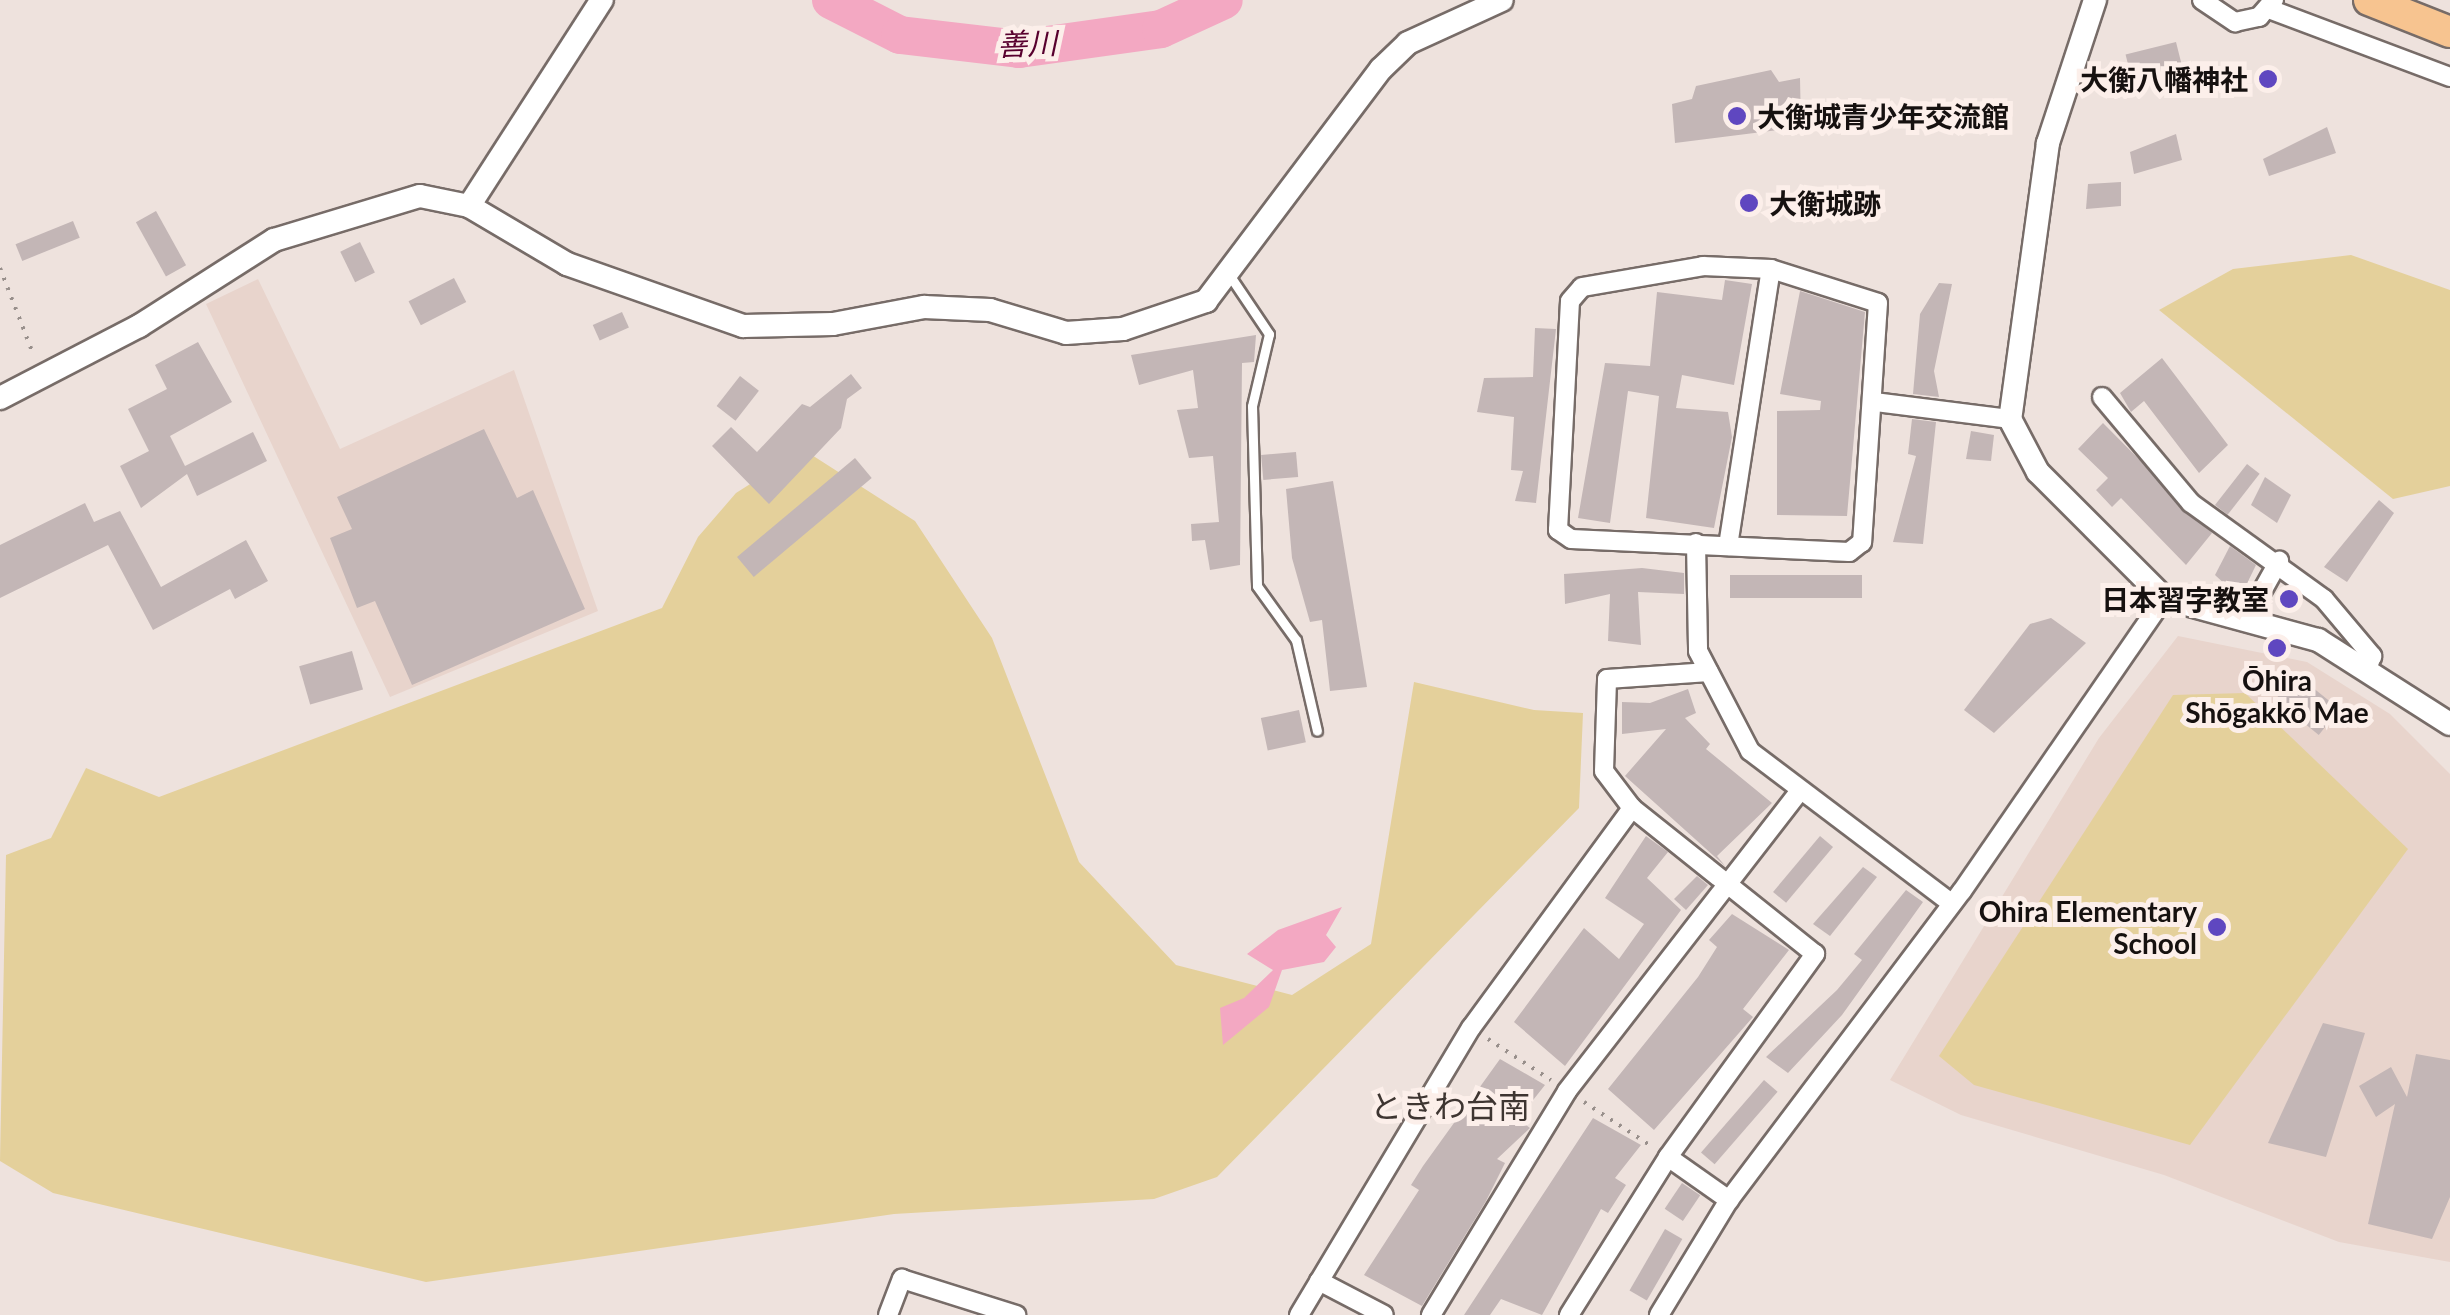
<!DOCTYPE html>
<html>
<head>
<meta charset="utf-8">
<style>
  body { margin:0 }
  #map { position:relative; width:2450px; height:1315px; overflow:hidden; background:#eee2dd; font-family:Lato,"Noto Sans JP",sans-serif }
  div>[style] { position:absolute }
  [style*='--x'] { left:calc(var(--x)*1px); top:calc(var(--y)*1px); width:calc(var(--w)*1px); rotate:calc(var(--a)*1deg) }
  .built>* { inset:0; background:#e8d4cc }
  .green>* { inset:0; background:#e4d09b }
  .water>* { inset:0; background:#f3a8c2 }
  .river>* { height:38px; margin:-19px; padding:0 19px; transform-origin:19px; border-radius:19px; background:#f3a8c2 }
  .building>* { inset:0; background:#c3b6b6; transform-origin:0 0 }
  .path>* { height:4px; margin-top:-2px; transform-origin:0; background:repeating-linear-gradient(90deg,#988f8b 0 2.5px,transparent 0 10.5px) }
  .roads { filter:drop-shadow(2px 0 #776c68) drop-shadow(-2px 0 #776c68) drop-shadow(0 2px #776c68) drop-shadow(0 -2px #776c68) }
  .service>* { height:9px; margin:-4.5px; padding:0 4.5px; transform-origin:4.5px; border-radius:4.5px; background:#fff }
  .minor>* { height:18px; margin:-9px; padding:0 9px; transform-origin:9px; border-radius:9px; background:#fff }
  .tertiary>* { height:22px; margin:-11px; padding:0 11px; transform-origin:11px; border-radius:11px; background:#fff }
  .trunk>* { height:30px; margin:-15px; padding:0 15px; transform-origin:15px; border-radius:15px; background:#f7c490 }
  .dots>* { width:28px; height:28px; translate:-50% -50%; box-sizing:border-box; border:5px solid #fcefea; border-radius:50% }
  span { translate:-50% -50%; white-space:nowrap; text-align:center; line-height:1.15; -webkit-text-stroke:10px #fcefea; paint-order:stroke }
  .poi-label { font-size:28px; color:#161110; font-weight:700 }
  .right { translate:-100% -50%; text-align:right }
  .left { translate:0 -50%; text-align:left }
  .water-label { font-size:30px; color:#58002e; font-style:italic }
  .quarter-label { font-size:32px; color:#3e3531 }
</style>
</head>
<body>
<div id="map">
  <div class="built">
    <i style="clip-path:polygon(258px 279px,340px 449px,514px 370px,598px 611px,390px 697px,206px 304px)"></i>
    <i style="clip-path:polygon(2178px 636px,2307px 662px,2390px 714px,2450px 774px,2450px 1262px,2339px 1242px,2164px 1175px,1961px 1115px,1890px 1080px,2099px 738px)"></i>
  </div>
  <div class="green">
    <i style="clip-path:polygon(2351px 255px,2450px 290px,2450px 486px,2393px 499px,2159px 310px,2233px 269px)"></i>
    <i style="clip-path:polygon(804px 450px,915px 521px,992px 638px,1079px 862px,1176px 965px,1292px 995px,1371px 944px,1414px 682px,1534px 710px,1583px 713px,1579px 808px,1217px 1177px,1154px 1199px,894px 1214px,426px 1282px,53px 1193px,0 1161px,6px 855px,51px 838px,86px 768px,159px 797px,662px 608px,698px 537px,736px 493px)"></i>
    <i style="clip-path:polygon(2245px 693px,2408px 849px,2190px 1145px,1974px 1085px,1939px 1056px,2173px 695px)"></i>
  </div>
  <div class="water">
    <i style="clip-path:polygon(1342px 907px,1326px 935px,1336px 947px,1324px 962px,1282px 970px,1269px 1007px,1223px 1045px,1220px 1008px,1244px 998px,1273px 970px,1247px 954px,1278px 930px)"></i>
  </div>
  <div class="river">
    <i style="--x:831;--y:0;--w:77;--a:26.9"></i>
    <i style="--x:900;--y:35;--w:120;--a:6.7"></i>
    <i style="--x:1019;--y:49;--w:143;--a:-8"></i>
    <i style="--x:1161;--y:29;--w:69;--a:-24.7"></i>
  </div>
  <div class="building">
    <i style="left:2176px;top:42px;width:25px;height:52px;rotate:76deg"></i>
    <i style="clip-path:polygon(1771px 70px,1779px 82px,1800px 78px,1801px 127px,1675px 143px,1672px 104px,1692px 99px,1696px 86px)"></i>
    <i style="clip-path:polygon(2327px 127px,2336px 153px,2269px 176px,2263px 159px)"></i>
    <i style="clip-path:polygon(2176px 134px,2182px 160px,2134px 174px,2130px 152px)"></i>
    <i style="clip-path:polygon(2121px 182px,2121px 206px,2086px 209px,2088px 184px)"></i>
    <i style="left:156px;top:211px;width:62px;height:23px;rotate:61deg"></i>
    <i style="left:73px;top:221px;width:18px;height:62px;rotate:68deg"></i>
    <i style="left:360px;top:242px;width:34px;height:22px;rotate:64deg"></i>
    <i style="left:454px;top:278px;width:27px;height:51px;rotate:63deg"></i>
    <i style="clip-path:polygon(1725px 280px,1752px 284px,1734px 385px,1682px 375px,1676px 408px,1728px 412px,1732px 437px,1714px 528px,1646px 518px,1659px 396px,1628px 391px,1610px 523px,1578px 518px,1605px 363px,1650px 366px,1657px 292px,1722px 300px)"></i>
    <i style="clip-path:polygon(1939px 283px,1952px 284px,1934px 371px,1939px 397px,1913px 394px,1920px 314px)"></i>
    <i style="clip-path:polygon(1800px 291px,1865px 312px,1847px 516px,1777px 515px,1777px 411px,1820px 410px,1821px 401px,1780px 394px)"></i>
    <i style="left:622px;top:312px;width:17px;height:32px;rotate:66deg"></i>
    <i style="clip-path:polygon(1535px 328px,1556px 329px,1536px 503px,1515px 501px,1523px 471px,1511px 470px,1514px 417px,1477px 412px,1484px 378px,1533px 377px)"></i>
    <i style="clip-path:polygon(1256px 335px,1254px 362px,1242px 363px,1240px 565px,1210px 570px,1205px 540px,1192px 541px,1191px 524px,1219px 522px,1213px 456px,1189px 458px,1177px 410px,1198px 408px,1193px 370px,1139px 385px,1131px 355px)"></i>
    <i style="clip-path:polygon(198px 342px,232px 402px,170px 436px,185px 466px,253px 432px,267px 461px,197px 496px,187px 474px,141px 508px,120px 466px,149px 451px,128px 409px,167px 389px,155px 365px)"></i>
    <i style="clip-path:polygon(2162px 358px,2228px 445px,2199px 473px,2144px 401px,2131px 412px,2120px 393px)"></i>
    <i style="clip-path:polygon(851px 374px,862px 388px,847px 399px,841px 428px,769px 504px,712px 446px,731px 427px,757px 452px,802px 404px,810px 407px)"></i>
    <i style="left:740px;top:376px;width:24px;height:38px;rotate:38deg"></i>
    <i style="clip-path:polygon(1912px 419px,1936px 422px,1923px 544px,1893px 542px,1916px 456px,1908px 454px)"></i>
    <i style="clip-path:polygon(2103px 423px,2212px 533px,2186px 565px,2121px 498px,2112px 507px,2096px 490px,2108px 478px,2078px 449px)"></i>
    <i style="clip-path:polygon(484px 429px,517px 498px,533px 490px,585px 609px,412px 685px,375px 601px,357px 608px,330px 538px,352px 529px,337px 497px)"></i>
    <i style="clip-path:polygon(1971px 431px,1994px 435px,1991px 461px,1966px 459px)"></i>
    <i style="left:1296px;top:452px;width:25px;height:35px;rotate:85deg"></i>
    <i style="left:855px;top:458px;width:26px;height:154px;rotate:50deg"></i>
    <i style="left:2247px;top:464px;width:16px;height:52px;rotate:38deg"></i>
    <i style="clip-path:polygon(2265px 477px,2291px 495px,2277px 523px,2251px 505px)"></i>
    <i style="clip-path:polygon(1333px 481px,1367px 687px,1330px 691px,1322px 620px,1310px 622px,1292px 558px,1286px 489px)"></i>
    <i style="clip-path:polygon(2379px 500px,2394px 513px,2347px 582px,2324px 567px)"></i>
    <i style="clip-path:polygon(85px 503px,94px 522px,120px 511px,161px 587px,246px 540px,268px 581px,235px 599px,230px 589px,153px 630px,108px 545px,0 598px,0 545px)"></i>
    <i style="clip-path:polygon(2230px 546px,2256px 565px,2240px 598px,2215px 575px)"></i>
    <i style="clip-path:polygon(1642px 568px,1684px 573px,1684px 594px,1638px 592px,1641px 645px,1608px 641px,1610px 594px,1565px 604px,1564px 574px)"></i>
    <i style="left:1730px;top:575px;width:132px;height:23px"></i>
    <i style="clip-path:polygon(2051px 618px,2086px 643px,1994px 733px,1964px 710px,2030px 624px)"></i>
    <i style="left:352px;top:651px;width:40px;height:55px;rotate:74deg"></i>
    <i style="left:2296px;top:674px;width:56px;height:33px;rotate:39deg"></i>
    <i style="clip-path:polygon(1688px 689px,1696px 713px,1685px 718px,1710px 744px,1706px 749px,1772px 803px,1717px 856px,1725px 866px,1625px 776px,1666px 729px,1622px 734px,1622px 702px,1650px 703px)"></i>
    <i style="left:1299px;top:710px;width:33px;height:39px;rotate:78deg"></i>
    <i style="clip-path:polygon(1646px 836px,1668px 852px,1647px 878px,1681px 910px,1565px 1066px,1514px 1022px,1584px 928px,1619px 959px,1644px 924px,1605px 898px)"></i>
    <i style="left:1820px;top:836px;width:17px;height:73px;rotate:40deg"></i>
    <i style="clip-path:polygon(1863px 867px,1877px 877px,1830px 936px,1813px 924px)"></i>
    <i style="clip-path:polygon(1697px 876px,1708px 885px,1686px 910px,1674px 899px)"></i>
    <i style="clip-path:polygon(1906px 890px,1923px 902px,1842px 1015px,1788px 1073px,1766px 1057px,1837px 990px,1862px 960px,1854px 954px)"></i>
    <i style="clip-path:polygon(1732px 914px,1789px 950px,1743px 1009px,1753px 1017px,1654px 1130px,1608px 1089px,1698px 977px,1717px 947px,1709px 940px)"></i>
    <i style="clip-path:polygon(2323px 1023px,2365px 1033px,2326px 1157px,2268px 1143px)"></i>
    <i style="clip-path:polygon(2416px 1054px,2450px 1060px,2450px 1197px,2432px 1239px,2368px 1224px,2395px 1104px,2376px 1117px,2359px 1086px,2391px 1067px,2407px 1097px)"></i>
    <i style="clip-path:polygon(1500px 1059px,1545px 1085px,1518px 1119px,1530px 1128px,1497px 1159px,1505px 1163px,1486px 1201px,1422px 1306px,1364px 1275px,1419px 1190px,1411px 1185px,1423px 1166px)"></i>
    <i style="left:1764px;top:1080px;width:18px;height:96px;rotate:41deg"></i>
    <i style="clip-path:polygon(1593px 1118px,1641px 1145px,1615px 1178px,1626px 1185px,1608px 1213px,1601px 1209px,1542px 1315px,1501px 1299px,1490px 1315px,1464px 1315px)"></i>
    <i style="left:1682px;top:1183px;width:22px;height:31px;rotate:34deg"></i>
    <i style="left:1665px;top:1229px;width:20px;height:71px;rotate:30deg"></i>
  </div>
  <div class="path">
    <i style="--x:0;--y:268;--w:94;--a:68.9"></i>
    <i style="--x:1488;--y:1039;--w:75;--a:33.1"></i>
    <i style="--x:1584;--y:1102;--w:80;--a:33.3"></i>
  </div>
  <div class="roads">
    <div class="service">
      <i style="--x:1230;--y:276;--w:70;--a:56.1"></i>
      <i style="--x:1269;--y:334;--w:74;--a:103.3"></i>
      <i style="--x:1252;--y:406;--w:180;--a:88.4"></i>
      <i style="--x:1257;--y:586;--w:67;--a:54.2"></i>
      <i style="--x:1296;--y:640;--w:93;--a:77"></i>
    </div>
    <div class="minor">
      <i style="--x:2202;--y:0;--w:40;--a:34"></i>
      <i style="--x:2235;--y:22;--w:25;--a:-12"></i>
      <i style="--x:2259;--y:17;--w:23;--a:-49"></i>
      <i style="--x:2269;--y:9;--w:193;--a:20.6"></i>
      <i style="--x:1703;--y:266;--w:68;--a:2.5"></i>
      <i style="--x:1771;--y:269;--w:112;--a:17.6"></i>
      <i style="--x:1878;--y:303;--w:240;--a:93.8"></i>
      <i style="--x:1862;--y:542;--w:16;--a:142"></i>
      <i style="--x:1849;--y:552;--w:278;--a:-177.3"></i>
      <i style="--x:1571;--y:539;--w:16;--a:-145"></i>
      <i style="--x:1558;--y:530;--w:229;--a:-87"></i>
      <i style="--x:1570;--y:301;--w:18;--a:-49"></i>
      <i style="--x:1582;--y:287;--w:123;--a:-9.8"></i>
      <i style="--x:2102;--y:397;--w:138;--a:50"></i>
      <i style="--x:2191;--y:503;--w:164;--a:35.8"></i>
      <i style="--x:2324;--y:599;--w:75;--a:49.9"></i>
      <i style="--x:2372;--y:656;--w:14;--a:111"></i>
      <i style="--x:1875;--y:402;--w:136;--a:7.2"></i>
      <i style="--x:1696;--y:543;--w:108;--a:88.9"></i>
      <i style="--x:1698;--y:651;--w:113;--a:62.5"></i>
      <i style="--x:1750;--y:751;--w:253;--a:37.1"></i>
      <i style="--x:1728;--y:546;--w:280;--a:-81.2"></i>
      <i style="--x:2246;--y:620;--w:68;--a:-60.8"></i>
      <i style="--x:1668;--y:1157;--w:75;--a:35.2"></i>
      <i style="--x:1319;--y:1281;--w:73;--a:27.6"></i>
      <i style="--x:888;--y:1315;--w:39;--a:-69"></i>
      <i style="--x:902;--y:1279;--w:120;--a:17.5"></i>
      <i style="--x:1299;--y:1315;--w:335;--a:-59.1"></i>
      <i style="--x:1471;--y:1028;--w:273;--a:-53.8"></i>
      <i style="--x:1431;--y:1315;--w:262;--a:-58.7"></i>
      <i style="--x:1567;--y:1091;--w:378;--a:-52.2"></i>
      <i style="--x:1569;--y:1315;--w:186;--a:-57.9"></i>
      <i style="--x:1668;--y:1157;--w:251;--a:-54.1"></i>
      <i style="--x:1815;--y:954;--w:234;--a:-141.4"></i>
      <i style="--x:1632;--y:808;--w:46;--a:-127.1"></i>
      <i style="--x:1604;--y:771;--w:92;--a:-88.1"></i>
      <i style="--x:1607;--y:679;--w:102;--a:-3.9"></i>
      <i style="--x:1659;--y:1315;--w:135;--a:-58.7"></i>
      <i style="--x:1729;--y:1200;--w:387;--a:-53"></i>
      <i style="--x:1962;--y:891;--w:356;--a:-55.4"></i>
    </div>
    <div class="tertiary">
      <i style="--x:2095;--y:0;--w:151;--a:108.2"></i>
      <i style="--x:2048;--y:143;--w:279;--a:97.8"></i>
      <i style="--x:2010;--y:419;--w:60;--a:62.2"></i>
      <i style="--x:2038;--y:472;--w:178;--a:45"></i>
      <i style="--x:2164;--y:598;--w:160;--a:15.3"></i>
      <i style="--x:2318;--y:640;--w:156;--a:32.5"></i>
      <i style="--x:469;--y:206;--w:245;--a:-57.2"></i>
      <i style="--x:0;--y:398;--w:157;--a:-27.4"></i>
      <i style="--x:139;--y:326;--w:160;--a:-32.5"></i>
      <i style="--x:274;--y:240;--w:152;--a:-16.8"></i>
      <i style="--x:420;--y:196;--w:50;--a:11.5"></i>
      <i style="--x:469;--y:206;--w:114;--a:30.6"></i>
      <i style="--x:567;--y:264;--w:187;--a:19.4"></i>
      <i style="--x:743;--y:326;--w:90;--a:-1.3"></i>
      <i style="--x:833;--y:324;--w:93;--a:-10.6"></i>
      <i style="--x:924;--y:307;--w:66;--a:2.6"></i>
      <i style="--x:990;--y:310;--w:79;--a:16.8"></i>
      <i style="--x:1066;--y:333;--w:57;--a:-4"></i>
      <i style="--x:1123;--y:329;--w:88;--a:-18.6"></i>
      <i style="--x:1206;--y:301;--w:291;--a:-53"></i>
      <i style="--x:1381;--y:69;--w:37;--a:-44"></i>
      <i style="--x:1408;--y:43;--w:103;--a:-24.6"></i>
    </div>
    <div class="trunk">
      <i style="--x:2369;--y:0;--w:87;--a:21.6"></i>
    </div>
  </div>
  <div class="dots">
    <i style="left:2268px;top:79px;background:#5f47c0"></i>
    <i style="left:1737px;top:116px;background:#5f47c0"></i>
    <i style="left:1749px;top:203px;background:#5f47c0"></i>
    <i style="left:2289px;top:599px;background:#5f47c0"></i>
    <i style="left:2277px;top:648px;background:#5f47c0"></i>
    <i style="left:2217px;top:927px;background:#5f47c0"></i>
  </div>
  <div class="poi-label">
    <span class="right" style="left:2248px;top:79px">大衡八幡神社</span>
    <span class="left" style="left:1757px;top:116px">大衡城青少年交流館</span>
    <span class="left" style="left:1769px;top:203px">大衡城跡</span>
    <span class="right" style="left:2269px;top:599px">日本習字教室</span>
    <span style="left:2277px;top:696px">Ōhira<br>Shōgakkō Mae</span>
    <span class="right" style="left:2197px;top:927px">Ohira Elementary<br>School</span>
  </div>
  <div class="water-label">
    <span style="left:1027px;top:43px;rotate:-2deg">善川</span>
  </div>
  <div class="quarter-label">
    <span style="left:1450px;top:1106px">ときわ台南</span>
  </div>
</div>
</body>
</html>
